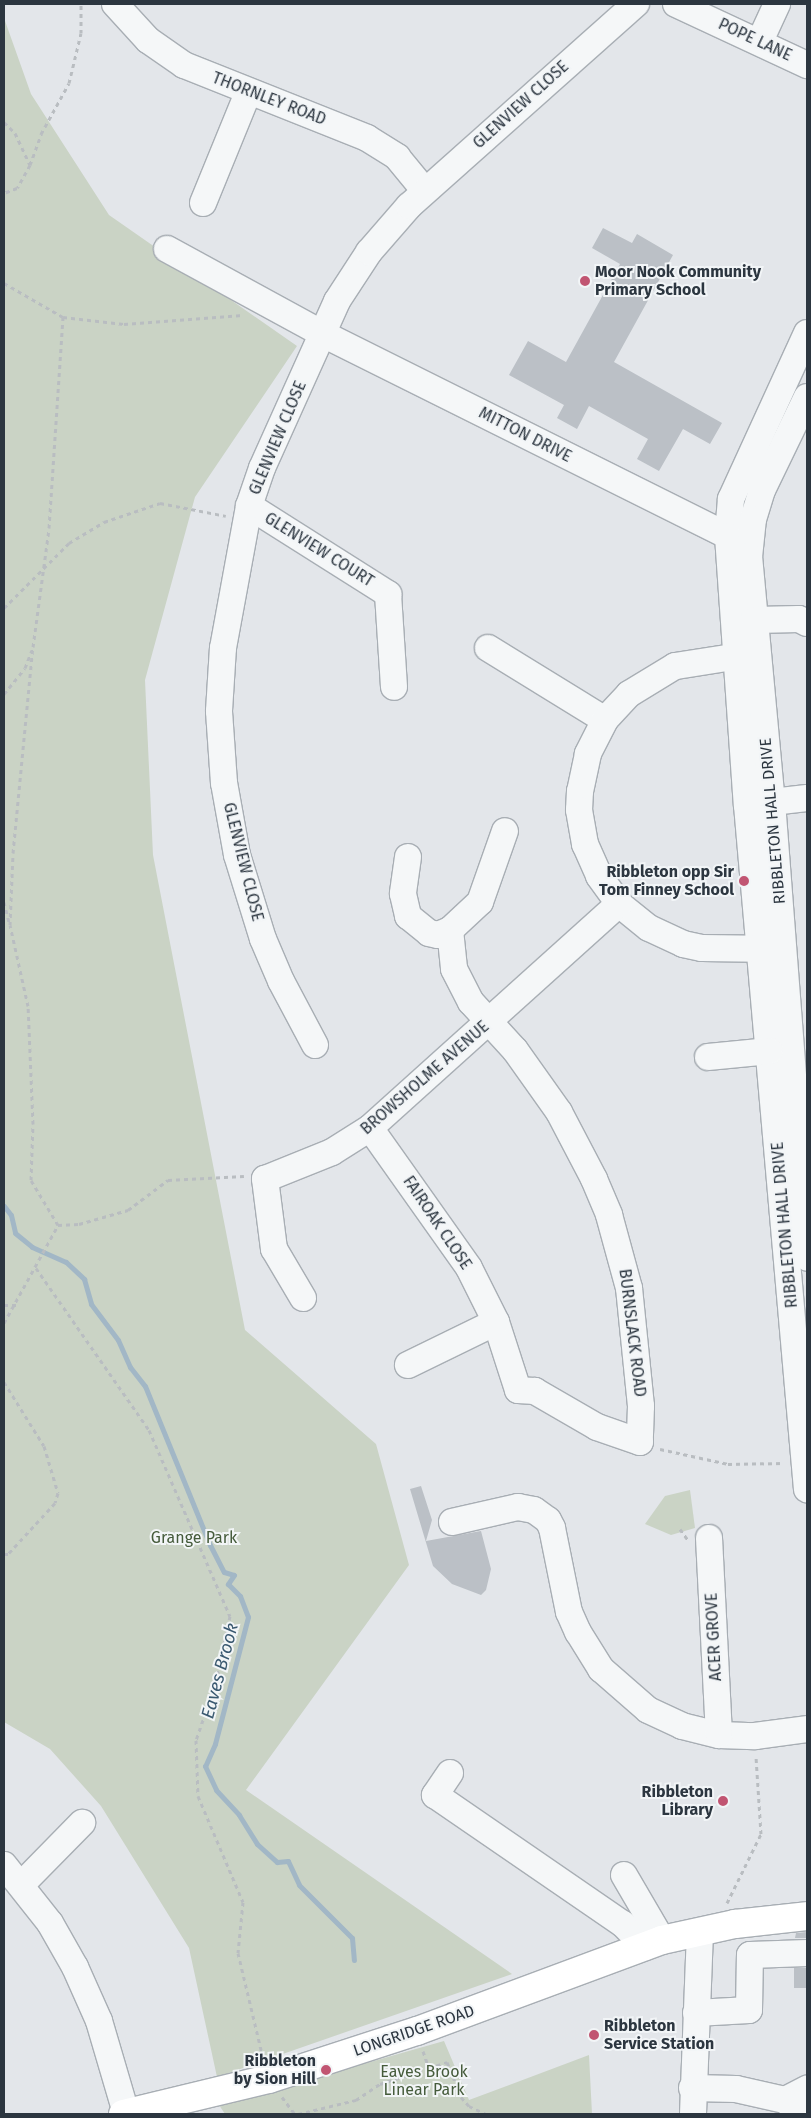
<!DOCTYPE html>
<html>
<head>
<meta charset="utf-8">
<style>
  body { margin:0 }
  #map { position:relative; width:811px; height:2118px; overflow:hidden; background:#e3e6ea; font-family:"Fira Sans",sans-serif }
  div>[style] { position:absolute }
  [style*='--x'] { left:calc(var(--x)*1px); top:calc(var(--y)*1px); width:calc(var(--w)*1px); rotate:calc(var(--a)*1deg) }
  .green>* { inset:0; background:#cad3c5 }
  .stream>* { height:5px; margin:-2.5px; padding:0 2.5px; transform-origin:2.5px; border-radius:2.5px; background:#a2b7c6 }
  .building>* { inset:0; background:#bbc0c6; transform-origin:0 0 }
  .path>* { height:3px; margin-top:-1.5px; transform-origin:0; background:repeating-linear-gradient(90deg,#b9bdc1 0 4px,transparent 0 8px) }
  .roads { filter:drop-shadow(1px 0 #a8aeb4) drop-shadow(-1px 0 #a8aeb4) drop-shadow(0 1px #a8aeb4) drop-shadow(0 -1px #a8aeb4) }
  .minor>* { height:26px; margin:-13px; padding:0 13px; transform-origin:13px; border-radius:13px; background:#f5f7f8 }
  .major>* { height:28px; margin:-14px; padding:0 14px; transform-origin:14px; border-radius:14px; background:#fff }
  .dots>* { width:14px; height:14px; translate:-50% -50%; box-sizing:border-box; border:2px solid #f2f5f7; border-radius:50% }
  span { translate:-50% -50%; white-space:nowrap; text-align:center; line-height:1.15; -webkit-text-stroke:4px #f2f5f7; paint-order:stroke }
  .street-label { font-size:16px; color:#2c3640 }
  .poi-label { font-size:16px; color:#2c3640; font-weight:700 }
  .left { translate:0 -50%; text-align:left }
  .right { translate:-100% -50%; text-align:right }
  .park-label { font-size:16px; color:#455b3b }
  .water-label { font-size:18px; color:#3a5970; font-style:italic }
  .frame { position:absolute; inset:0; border:5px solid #2c3640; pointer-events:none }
</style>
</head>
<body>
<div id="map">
  <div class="green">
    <i style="clip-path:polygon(4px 18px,31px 94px,109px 215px,297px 346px,195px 497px,145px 680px,153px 855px,245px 1330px,376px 1444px,409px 1565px,246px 1790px,512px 1974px,217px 2077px,189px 1948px,101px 1806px,50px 1749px,4px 1722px)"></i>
    <i style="clip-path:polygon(690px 1490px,695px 1528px,671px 1535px,645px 1524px,665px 1496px)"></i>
    <i style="clip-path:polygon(444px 2041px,469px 2100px,589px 2055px,592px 2114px,225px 2114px,219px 2105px)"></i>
  </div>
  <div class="stream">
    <i style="--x:4;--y:1206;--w:11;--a:52"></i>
    <i style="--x:11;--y:1215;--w:18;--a:77"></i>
    <i style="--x:15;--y:1233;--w:22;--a:39"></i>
    <i style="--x:32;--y:1247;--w:37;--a:24"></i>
    <i style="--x:66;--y:1262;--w:25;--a:43"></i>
    <i style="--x:84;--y:1279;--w:26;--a:74"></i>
    <i style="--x:91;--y:1304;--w:45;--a:53.1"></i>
    <i style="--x:118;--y:1340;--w:30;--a:66"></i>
    <i style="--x:130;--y:1367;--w:24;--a:52"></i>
    <i style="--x:145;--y:1386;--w:172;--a:67.8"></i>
    <i style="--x:210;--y:1545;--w:30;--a:63"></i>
    <i style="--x:224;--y:1572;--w:10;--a:17"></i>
    <i style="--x:234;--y:1575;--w:11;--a:124"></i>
    <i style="--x:228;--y:1584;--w:17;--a:45"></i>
    <i style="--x:240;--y:1596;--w:22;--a:69"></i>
    <i style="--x:248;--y:1617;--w:131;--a:104.6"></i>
    <i style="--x:215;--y:1744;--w:24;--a:114"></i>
    <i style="--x:205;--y:1766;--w:26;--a:65"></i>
    <i style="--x:216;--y:1790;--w:34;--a:47"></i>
    <i style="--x:239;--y:1815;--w:34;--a:58"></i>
    <i style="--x:257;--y:1844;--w:27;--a:42"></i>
    <i style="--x:277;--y:1862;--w:11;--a:-5"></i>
    <i style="--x:288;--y:1861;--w:26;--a:65"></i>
    <i style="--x:299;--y:1885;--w:75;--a:45"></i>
    <i style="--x:352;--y:1938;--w:22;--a:85"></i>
  </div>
  <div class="building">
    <i style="clip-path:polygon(603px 228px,632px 243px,637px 234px,673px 255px,614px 362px,722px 423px,710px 444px,683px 429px,659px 471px,637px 459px,648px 439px,589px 406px,577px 429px,557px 418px,564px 405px,509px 375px,528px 341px,566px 362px,620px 264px,592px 248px)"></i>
    <i style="clip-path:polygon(421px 1486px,432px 1520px,426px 1541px,481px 1531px,491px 1569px,486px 1590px,481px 1595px,452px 1584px,433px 1566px,410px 1489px)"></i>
    <i style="clip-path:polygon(807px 1932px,807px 1938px,795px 1938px,796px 1933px)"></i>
    <i style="left:794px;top:1968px;width:13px;height:20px"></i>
  </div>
  <div class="path">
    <i style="--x:4;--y:122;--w:16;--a:45"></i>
    <i style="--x:15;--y:133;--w:35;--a:65"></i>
    <i style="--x:30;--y:165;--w:26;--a:119"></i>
    <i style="--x:17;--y:188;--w:14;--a:159"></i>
    <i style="--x:30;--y:165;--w:33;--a:-70"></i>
    <i style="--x:41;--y:134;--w:58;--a:-61.2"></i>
    <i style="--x:69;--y:83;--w:51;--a:-76.5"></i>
    <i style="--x:81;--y:33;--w:29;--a:-90"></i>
    <i style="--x:4;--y:283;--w:68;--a:30"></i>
    <i style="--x:63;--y:317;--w:61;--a:6.5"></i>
    <i style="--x:124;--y:324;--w:119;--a:-4.3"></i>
    <i style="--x:4;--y:608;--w:92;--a:-45"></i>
    <i style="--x:69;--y:543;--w:41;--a:-31"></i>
    <i style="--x:104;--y:522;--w:59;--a:-18.7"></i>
    <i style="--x:160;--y:503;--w:67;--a:11.1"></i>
    <i style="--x:4;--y:694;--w:33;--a:-51"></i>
    <i style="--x:25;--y:668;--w:19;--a:-69"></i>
    <i style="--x:4;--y:902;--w:21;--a:76"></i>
    <i style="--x:58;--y:1225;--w:21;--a:-3"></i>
    <i style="--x:79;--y:1224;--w:51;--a:-15.9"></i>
    <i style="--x:128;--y:1210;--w:50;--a:-36.9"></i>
    <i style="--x:168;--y:1180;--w:76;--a:-3"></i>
    <i style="--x:36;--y:1268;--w:198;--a:55.1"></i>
    <i style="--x:149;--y:1430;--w:203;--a:66.5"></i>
    <i style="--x:230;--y:1616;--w:67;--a:102"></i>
    <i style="--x:216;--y:1682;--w:61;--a:109"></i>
    <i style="--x:196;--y:1740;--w:56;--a:88"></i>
    <i style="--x:198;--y:1796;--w:115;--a:67"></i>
    <i style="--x:243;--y:1902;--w:51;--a:95.6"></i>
    <i style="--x:238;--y:1953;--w:108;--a:76.6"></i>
    <i style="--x:4;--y:1305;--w:12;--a:0"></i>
    <i style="--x:4;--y:1323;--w:112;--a:-61.1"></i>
    <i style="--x:58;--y:1225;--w:52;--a:-121"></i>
    <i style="--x:31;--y:1180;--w:56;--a:-88"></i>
    <i style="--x:33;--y:1124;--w:118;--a:-92.4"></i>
    <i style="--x:28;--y:1006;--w:83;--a:-102.5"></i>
    <i style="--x:10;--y:925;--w:72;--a:-87.6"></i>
    <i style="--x:13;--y:853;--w:207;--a:-84.5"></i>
    <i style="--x:33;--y:647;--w:120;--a:-82.3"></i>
    <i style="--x:49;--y:528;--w:211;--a:-86.2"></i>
    <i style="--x:4;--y:1382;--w:75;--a:58"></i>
    <i style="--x:44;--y:1446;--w:49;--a:73.4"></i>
    <i style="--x:58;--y:1493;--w:10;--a:107"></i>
    <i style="--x:55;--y:1503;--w:69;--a:132.7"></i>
    <i style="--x:8;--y:1554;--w:4;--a:180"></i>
    <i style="--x:660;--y:1449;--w:70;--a:12.4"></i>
    <i style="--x:728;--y:1464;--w:56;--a:-1"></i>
    <i style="--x:680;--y:1529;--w:14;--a:54"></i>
    <i style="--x:727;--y:1903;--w:77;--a:-63.8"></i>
    <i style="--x:761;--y:1834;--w:77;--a:-93.7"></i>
    <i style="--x:423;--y:2051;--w:18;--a:71"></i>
    <i style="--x:429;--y:2068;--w:19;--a:-18"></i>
    <i style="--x:447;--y:2062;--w:38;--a:68"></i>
    <i style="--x:461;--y:2097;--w:12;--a:48"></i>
    <i style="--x:469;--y:2106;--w:19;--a:25"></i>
    <i style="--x:282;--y:2097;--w:21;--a:53"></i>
    <i style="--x:298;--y:2114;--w:60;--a:-13.6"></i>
    <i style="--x:356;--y:2100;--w:29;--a:-34"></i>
    <i style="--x:380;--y:2084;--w:52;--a:-18.1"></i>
    <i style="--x:504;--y:2114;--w:21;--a:0"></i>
  </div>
  <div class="roads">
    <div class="minor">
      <i style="--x:115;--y:4;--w:49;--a:47.5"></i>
      <i style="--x:148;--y:40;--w:44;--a:34.8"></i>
      <i style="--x:184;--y:65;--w:197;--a:21.7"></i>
      <i style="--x:367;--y:138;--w:36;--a:32"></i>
      <i style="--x:397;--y:157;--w:44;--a:50.5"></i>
      <i style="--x:676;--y:4;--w:145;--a:25"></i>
      <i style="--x:760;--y:41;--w:41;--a:-65.3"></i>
      <i style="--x:203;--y:203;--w:119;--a:-67.8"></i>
      <i style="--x:167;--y:249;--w:178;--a:28.6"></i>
      <i style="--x:323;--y:334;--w:453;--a:26.5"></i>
      <i style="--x:728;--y:536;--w:15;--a:0"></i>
      <i style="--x:807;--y:333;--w:183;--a:114.6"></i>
      <i style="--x:731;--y:499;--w:37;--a:95"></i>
      <i style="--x:728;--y:536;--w:270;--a:86"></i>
      <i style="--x:747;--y:805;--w:687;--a:84.99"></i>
      <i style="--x:807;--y:397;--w:103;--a:115.8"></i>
      <i style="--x:762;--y:490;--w:30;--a:107"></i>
      <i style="--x:753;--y:519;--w:37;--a:96"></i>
      <i style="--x:749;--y:556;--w:247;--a:84.7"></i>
      <i style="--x:772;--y:802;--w:457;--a:85.6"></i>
      <i style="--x:249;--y:506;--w:165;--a:32.3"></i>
      <i style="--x:388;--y:594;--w:93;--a:86.3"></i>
      <i style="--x:755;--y:620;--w:44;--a:-1.3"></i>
      <i style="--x:799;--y:619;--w:9;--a:27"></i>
      <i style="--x:488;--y:648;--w:137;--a:31.6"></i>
      <i style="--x:752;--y:654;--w:78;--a:171.1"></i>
      <i style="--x:675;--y:666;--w:54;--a:148.7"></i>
      <i style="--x:629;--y:694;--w:35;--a:133"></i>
      <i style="--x:605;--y:720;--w:38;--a:117"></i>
      <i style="--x:588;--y:754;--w:38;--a:102"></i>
      <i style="--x:580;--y:791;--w:19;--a:93"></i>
      <i style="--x:579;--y:810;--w:35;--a:80"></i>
      <i style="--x:585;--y:844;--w:35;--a:66"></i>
      <i style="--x:599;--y:876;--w:34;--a:54"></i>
      <i style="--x:619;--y:904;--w:38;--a:39"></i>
      <i style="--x:649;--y:928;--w:38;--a:25"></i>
      <i style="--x:683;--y:944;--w:19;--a:12"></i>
      <i style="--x:702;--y:948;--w:75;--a:0.8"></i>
      <i style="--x:755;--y:804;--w:52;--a:-6.6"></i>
      <i style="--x:408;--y:857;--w:37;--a:98"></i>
      <i style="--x:403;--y:894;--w:23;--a:77"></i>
      <i style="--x:408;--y:916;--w:27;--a:39"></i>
      <i style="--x:429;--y:933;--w:9;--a:13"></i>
      <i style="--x:438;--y:935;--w:13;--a:-23"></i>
      <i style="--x:450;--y:930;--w:39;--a:84"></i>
      <i style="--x:454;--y:969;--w:37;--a:63"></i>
      <i style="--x:471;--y:1002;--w:65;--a:47.5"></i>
      <i style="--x:515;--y:1050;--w:76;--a:54.6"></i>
      <i style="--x:559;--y:1112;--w:76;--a:62.4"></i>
      <i style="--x:594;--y:1179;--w:39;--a:67"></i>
      <i style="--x:609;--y:1215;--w:76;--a:74.7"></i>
      <i style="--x:629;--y:1288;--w:119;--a:84.2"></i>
      <i style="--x:641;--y:1406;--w:36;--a:92"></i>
      <i style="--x:640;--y:1442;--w:46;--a:-160.8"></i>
      <i style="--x:597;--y:1427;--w:72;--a:-149.9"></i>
      <i style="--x:535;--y:1391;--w:17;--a:-177"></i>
      <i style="--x:518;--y:1390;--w:71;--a:-107.9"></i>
      <i style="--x:450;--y:930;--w:41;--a:-43"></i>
      <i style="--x:480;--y:902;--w:75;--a:-70.6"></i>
      <i style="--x:315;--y:1045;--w:72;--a:-118"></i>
      <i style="--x:281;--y:981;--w:46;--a:-113.2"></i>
      <i style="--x:263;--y:939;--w:88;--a:-107.2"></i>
      <i style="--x:237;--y:855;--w:73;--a:-100.2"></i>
      <i style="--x:224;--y:783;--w:72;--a:-94"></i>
      <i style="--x:219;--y:711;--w:63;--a:-86.4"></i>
      <i style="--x:223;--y:648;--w:144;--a:-79.6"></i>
      <i style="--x:249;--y:506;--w:40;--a:-71.1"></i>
      <i style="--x:262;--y:468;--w:183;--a:-65.8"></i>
      <i style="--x:337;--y:301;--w:59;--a:-56.9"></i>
      <i style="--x:369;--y:252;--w:61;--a:-49"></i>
      <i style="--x:409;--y:206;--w:304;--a:-41.7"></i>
      <i style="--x:708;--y:1057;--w:62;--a:-5.5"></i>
      <i style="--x:370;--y:1128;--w:171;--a:54.7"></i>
      <i style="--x:469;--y:1268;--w:60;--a:63.4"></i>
      <i style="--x:496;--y:1322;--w:98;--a:154"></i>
      <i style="--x:303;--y:1298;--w:57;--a:-120.6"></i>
      <i style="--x:274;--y:1249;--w:71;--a:-97.3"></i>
      <i style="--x:265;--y:1179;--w:72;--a:-21.9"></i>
      <i style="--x:332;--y:1152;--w:45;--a:-32.3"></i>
      <i style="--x:370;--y:1128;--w:335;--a:-42"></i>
      <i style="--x:452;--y:1522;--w:68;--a:-12.8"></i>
      <i style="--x:518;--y:1507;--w:16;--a:11"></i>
      <i style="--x:534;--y:1510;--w:17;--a:36"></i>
      <i style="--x:548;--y:1520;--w:9;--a:63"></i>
      <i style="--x:552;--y:1528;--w:86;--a:78.6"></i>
      <i style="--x:569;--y:1612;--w:22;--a:66"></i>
      <i style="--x:578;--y:1632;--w:44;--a:58.1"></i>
      <i style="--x:601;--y:1669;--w:62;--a:41.1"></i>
      <i style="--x:648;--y:1710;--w:38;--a:25"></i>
      <i style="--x:682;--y:1726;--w:38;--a:14"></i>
      <i style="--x:719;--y:1735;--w:36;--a:2"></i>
      <i style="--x:755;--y:1736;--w:52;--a:-7.7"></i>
      <i style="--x:709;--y:1538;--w:197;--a:87.1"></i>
      <i style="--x:450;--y:1773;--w:27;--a:124"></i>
      <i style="--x:435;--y:1795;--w:228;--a:34.5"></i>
      <i style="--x:623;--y:1924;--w:32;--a:46"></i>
      <i style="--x:4;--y:1865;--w:74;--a:51.6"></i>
      <i style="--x:50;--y:1923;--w:51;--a:60.4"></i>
      <i style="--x:75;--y:1967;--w:59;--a:66"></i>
      <i style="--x:99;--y:2021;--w:96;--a:73.6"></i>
      <i style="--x:624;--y:1875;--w:75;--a:59.7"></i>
      <i style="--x:22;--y:1884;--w:86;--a:-45.5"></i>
      <i style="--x:696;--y:2013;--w:53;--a:-3.2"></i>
      <i style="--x:749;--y:2010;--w:55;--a:-89"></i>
      <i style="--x:750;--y:1955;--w:57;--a:-2"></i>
      <i style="--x:692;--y:2088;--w:44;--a:1.3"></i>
      <i style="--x:736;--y:2089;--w:50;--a:12.7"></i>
      <i style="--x:785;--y:2100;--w:21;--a:41"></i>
      <i style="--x:785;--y:2100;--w:25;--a:-27"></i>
      <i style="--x:693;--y:2114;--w:182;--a:-87.8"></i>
    </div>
    <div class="major">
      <i style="--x:123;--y:2114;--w:150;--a:-13.5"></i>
      <i style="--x:269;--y:2079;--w:156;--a:-18"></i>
      <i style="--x:417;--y:2031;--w:261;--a:-20.4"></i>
      <i style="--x:662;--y:1940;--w:75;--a:-12.4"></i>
      <i style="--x:735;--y:1924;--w:72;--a:-6.3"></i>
    </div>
  </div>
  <div class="dots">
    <i style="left:585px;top:281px;background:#c15572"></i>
    <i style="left:744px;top:881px;background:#c15572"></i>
    <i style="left:723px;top:1801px;background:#c15572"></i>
    <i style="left:594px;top:2035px;background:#c15572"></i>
    <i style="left:326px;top:2070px;background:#c15572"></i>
  </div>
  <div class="street-label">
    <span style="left:755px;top:40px;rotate:25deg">POPE LANE</span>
    <span style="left:269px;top:99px;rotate:21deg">THORNLEY ROAD</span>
    <span style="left:521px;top:105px;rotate:-42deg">GLENVIEW CLOSE</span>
    <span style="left:525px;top:435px;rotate:27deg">MITTON DRIVE</span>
    <span style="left:278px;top:438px;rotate:-67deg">GLENVIEW CLOSE</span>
    <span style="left:319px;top:550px;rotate:32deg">GLENVIEW COURT</span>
    <span style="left:773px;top:821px;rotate:-95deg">RIBBLETON HALL DRIVE</span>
    <span style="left:243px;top:862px;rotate:76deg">GLENVIEW CLOSE</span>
    <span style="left:425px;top:1078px;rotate:-41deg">BROWSHOLME AVENUE</span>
    <span style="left:437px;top:1223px;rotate:56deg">FAIROAK CLOSE</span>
    <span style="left:785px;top:1225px;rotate:-95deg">RIBBLETON HALL DRIVE</span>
    <span style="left:632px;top:1333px;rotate:83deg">BURNSLACK ROAD</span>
    <span style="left:714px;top:1637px;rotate:-93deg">ACER GROVE</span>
    <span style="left:414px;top:2031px;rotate:-19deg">LONGRIDGE ROAD</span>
  </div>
  <div class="poi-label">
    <span class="left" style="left:595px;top:281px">Moor Nook Community<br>Primary School</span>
    <span class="right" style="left:734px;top:881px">Ribbleton opp Sir<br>Tom Finney School</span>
    <span class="right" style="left:713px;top:1801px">Ribbleton<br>Library</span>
    <span class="left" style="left:604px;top:2035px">Ribbleton<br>Service Station</span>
    <span class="right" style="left:316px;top:2070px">Ribbleton<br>by Sion Hill</span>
  </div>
  <div class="park-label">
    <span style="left:194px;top:1538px">Grange Park</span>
    <span style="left:424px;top:2081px">Eaves Brook<br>Linear Park</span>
  </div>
  <div class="water-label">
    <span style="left:220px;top:1671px;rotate:-75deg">Eaves Brook</span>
  </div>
  <div class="frame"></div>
</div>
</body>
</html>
